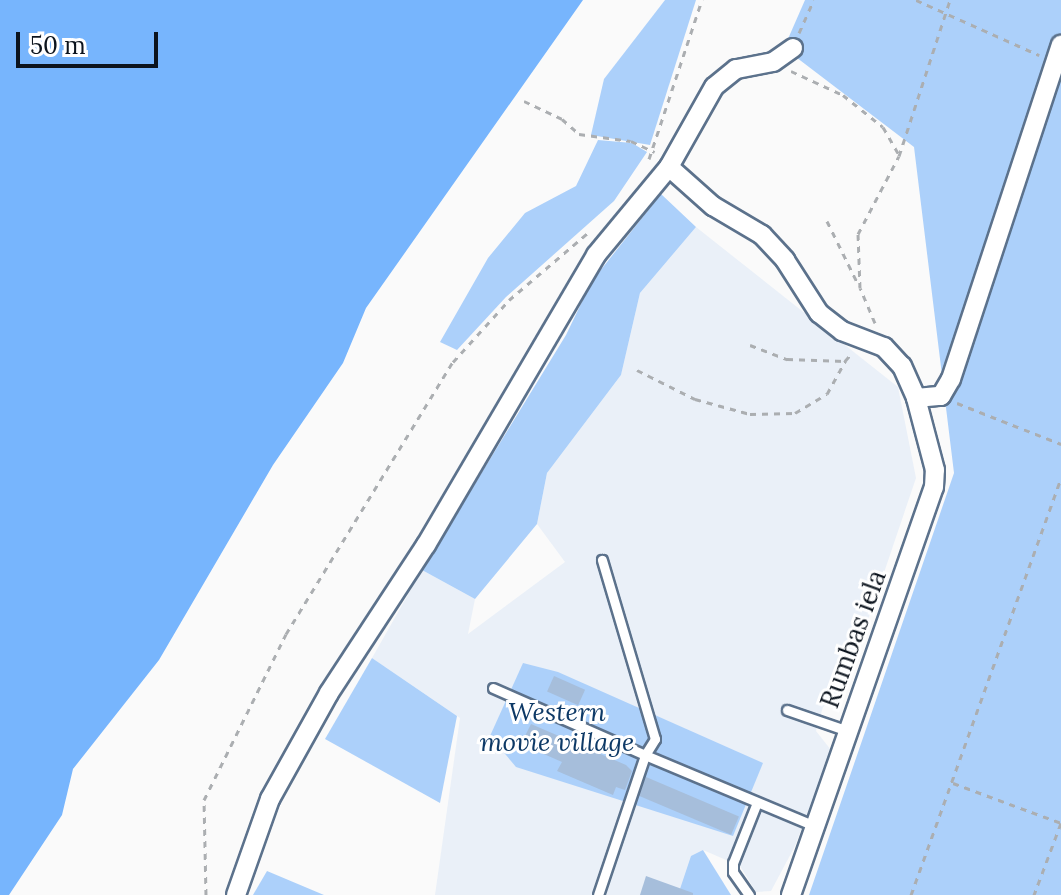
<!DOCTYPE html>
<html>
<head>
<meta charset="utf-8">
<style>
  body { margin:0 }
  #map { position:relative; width:1061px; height:895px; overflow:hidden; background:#fafafa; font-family:Lora,serif }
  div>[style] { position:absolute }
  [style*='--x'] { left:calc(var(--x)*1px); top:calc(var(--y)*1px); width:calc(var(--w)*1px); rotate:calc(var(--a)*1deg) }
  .built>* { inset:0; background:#eaf0f8 }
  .green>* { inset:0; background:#acd0fa }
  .water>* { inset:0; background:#77b5fd }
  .building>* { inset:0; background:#a6bedb; transform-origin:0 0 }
  .path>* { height:3px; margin-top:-1.5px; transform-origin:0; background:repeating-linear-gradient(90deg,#abaeb1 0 6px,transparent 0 12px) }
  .roads { filter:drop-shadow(2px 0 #5c728c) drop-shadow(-2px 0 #5c728c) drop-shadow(0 2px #5c728c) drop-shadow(0 -2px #5c728c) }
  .lane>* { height:9px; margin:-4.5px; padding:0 4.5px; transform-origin:4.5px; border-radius:4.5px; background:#fff }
  .street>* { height:18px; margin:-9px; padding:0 9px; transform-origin:9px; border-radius:9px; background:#fff }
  span { translate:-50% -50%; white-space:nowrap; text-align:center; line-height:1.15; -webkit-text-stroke:6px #fff; paint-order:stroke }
  .street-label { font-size:26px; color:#0c141e }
  .park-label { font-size:26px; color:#0d3966; font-style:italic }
  .scale { position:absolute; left:16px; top:32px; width:142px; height:36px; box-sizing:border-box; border:4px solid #0c141e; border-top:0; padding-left:10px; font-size:24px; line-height:28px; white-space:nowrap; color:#0c141e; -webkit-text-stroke:6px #fff; paint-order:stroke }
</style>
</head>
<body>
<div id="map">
  <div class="built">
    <i style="clip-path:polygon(696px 227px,898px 387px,916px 478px,845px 688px,823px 707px,816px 731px,831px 750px,795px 846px,771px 891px,756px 892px,740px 866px,703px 850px,678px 895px,435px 895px,460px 718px,372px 658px,422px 570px,475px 599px,468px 634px,565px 562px,537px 524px,547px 473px,621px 375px,640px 293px)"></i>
  </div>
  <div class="green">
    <i style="clip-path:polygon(665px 0,696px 0,650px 145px,591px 135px,604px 79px)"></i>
    <i style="clip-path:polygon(805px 0,1061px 0,1061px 895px,809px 895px,954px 473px,914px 147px,784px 48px)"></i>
    <i style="clip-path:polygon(598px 140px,632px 143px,647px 152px,614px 201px,506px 297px,457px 350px,440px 342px,488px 258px,525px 213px,576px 186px)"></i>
    <i style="clip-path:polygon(661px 194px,696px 227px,640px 293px,621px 375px,547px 473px,537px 524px,475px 599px,422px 570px,566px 335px,592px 281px)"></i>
    <i style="clip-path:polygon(372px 658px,457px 716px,440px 803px,325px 739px)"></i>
    <i style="clip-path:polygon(523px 663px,558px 672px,763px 763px,733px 836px,516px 767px,490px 736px)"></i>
    <i style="clip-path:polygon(703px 850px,731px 895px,678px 895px,691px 856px)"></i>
    <i style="clip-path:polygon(267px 871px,324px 895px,253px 895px)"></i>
  </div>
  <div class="water">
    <i style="clip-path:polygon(0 0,583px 0,366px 308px,343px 363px,273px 465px,159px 660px,73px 769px,62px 815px,9px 895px,0 895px)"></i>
  </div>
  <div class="building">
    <i style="left:554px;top:676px;width:34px;height:17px;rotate:24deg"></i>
    <i style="clip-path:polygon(531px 724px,626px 765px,632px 771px,625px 790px,616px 787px,613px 795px,557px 771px,562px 762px,521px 744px)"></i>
    <i style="left:646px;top:777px;width:101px;height:20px;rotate:23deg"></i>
    <i style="clip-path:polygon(646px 876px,693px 893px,693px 895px,640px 895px)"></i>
  </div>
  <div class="path">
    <i style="--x:916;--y:0;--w:135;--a:24.1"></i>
    <i style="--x:799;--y:33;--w:36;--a:-66"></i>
    <i style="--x:791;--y:71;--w:57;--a:24.8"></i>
    <i style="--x:843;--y:95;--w:51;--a:38.7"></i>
    <i style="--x:883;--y:127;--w:32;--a:60"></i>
    <i style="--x:524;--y:101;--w:42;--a:25.3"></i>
    <i style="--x:562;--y:119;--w:23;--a:41"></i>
    <i style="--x:579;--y:134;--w:52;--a:7.7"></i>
    <i style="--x:631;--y:141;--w:26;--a:25"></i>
    <i style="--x:649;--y:159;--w:168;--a:-71.6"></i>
    <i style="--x:827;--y:221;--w:72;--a:63.8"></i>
    <i style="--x:875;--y:323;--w:38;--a:-113"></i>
    <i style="--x:860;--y:288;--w:54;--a:-92.1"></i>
    <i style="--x:858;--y:234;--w:88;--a:-62.3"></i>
    <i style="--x:899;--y:156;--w:164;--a:-71.9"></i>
    <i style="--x:750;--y:345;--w:40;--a:21"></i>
    <i style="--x:787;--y:359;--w:58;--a:2"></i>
    <i style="--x:845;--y:361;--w:11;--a:-49"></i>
    <i style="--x:637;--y:370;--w:65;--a:26.6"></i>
    <i style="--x:695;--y:399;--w:57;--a:15.3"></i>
    <i style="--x:750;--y:414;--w:45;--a:-1.3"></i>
    <i style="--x:795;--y:413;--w:37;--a:-31"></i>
    <i style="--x:827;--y:394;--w:38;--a:-61"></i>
    <i style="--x:957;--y:403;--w:112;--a:21.5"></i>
    <i style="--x:953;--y:783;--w:115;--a:20.3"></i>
    <i style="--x:1061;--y:823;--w:77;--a:110.6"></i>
    <i style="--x:206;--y:895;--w:95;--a:-91.2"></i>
    <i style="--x:204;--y:800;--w:185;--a:-63.7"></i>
    <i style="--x:286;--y:634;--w:319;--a:-58.5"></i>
    <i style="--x:453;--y:362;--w:84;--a:-47.9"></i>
    <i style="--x:509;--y:300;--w:105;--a:-40.4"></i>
    <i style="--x:911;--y:895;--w:442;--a:-70.2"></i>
  </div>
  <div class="roads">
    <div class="lane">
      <i style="--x:493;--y:688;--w:166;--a:23.8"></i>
      <i style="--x:645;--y:755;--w:19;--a:-58"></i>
      <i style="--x:655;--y:739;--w:187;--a:-106.5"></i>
      <i style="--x:787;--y:710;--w:65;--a:19"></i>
      <i style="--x:598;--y:895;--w:148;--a:-71.4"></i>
      <i style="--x:645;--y:755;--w:184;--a:22.7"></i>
      <i style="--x:749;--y:895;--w:28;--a:-125"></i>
      <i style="--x:733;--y:872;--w:9;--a:-90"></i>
      <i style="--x:733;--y:863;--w:62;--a:-68.4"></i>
    </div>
    <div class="street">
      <i style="--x:793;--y:48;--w:24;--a:145"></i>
      <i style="--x:773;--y:62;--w:38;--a:169"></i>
      <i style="--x:736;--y:69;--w:28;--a:141"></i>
      <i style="--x:714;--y:87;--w:92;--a:119.4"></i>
      <i style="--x:669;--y:167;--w:59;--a:41.6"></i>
      <i style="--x:713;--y:206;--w:57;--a:30.6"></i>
      <i style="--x:762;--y:235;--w:34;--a:47"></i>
      <i style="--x:785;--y:260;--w:63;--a:57.3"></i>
      <i style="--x:819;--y:313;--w:29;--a:38"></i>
      <i style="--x:842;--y:331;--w:45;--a:20.9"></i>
      <i style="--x:884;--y:347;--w:26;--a:47"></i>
      <i style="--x:902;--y:366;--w:35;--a:66"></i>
      <i style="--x:916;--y:398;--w:25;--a:-5"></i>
      <i style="--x:941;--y:396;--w:20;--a:-60"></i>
      <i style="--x:951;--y:379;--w:352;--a:-71.8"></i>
      <i style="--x:236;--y:895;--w:102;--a:-70.5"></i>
      <i style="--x:270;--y:799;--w:121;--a:-60.9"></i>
      <i style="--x:329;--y:693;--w:177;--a:-56.8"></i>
      <i style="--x:426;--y:545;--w:336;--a:-59.6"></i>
      <i style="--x:596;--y:255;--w:114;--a:-50.3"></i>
      <i style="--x:791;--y:895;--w:432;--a:-70.7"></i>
      <i style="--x:934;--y:487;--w:17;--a:-87"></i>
      <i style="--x:935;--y:470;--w:74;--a:-104.8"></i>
    </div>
  </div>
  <div class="street-label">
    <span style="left:853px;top:639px;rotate:-70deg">Rumbas iela</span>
  </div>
  <div class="park-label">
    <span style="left:557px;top:727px">Western<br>movie village</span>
  </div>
  <div class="scale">50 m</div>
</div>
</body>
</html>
